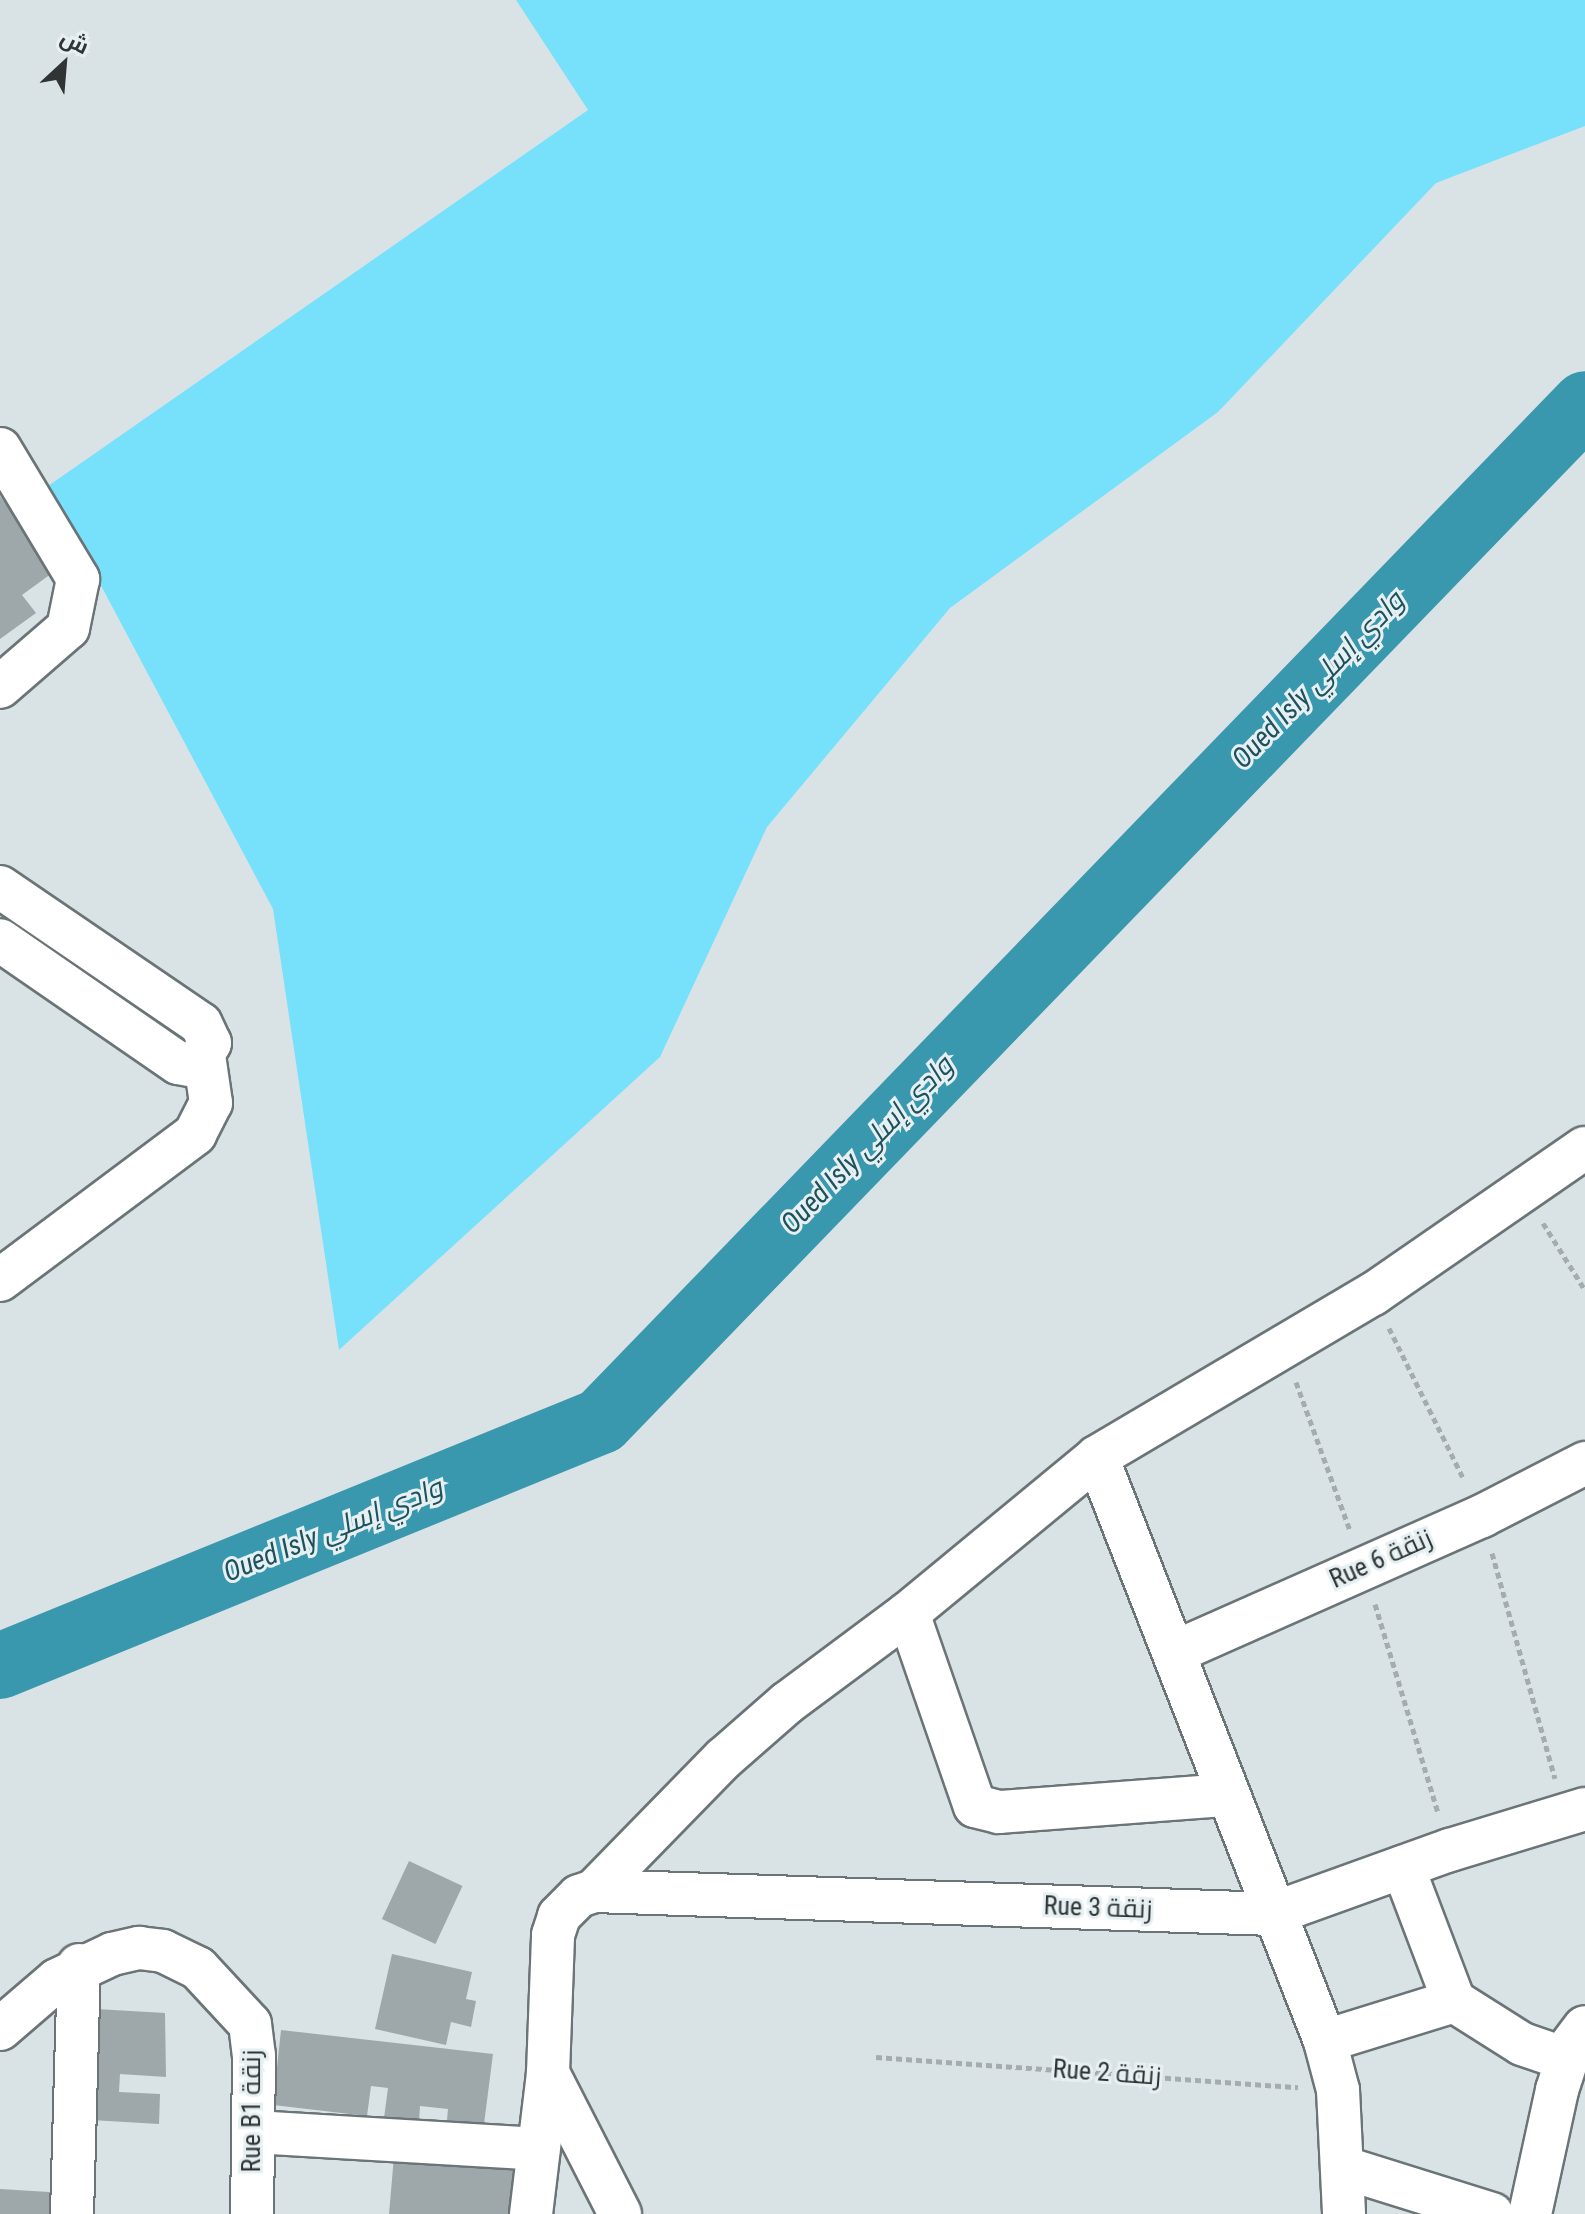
<!DOCTYPE html>
<html>
<head>
<meta charset="utf-8">
<style>
  body { margin:0 }
  #map { position:relative; width:1585px; height:2214px; overflow:hidden; background:#d9e3e6; font-family:"Roboto Condensed",Cairo,sans-serif }
  div>[style] { position:absolute }
  [style*='--x'] { left:calc(var(--x)*1px); top:calc(var(--y)*1px); width:calc(var(--w)*1px); rotate:calc(var(--a)*1deg) }
  .green>* { inset:0; background:#77e1fc }
  .river>* { height:66px; margin:-33px; padding:0 33px; transform-origin:33px; border-radius:33px; background:#3a98ae }
  .building>* { inset:0; background:#9ea7aa; transform-origin:0 0 }
  .path>* { height:5px; margin-top:-2.5px; transform-origin:0; background:repeating-linear-gradient(90deg,#a4acae 0 6px,transparent 0 10px) }
  .roads { filter:drop-shadow(2px 0 #6b7477) drop-shadow(-2px 0 #6b7477) drop-shadow(0 2px #6b7477) drop-shadow(0 -2px #6b7477) }
  .minor>* { height:42px; margin:-21px; padding:0 21px; transform-origin:21px; border-radius:21px; background:#fff }
  span { translate:-50% -50%; white-space:nowrap; text-align:center; line-height:1.15; -webkit-text-stroke:6px #e6f0f3; paint-order:stroke }
  .street-label { font-size:26px; color:#303435 }
  .water-label { font-size:28px; color:#1c515d; font-style:italic }
  .north { position:absolute; left:24px; top:24px; width:80px; height:80px; -webkit-text-stroke:6px #e6f0f3; paint-order:stroke; rotate:26deg; font-size:22px; font-weight:700; line-height:32px; text-align:center; color:#303435 }
  .north::after { content:''; display:block; margin:auto; width:28px; height:36px; background:#303435; clip-path:polygon(50% 0,100% 100%,50% 72%,0 100%) }
</style>
</head>
<body>
<div id="map">
  <div class="green">
    <i style="clip-path:polygon(516px 0,1585px 0,1585px 126px,1436px 183px,1218px 412px,950px 608px,767px 827px,660px 1057px,339px 1350px,273px 909px,48px 486px,588px 110px)"></i>
  </div>
  <div class="river">
    <i style="--x:0;--y:1666;--w:649;--a:-22.18"></i>
    <i style="--x:601;--y:1421;--w:1415;--a:-45.94"></i>
  </div>
  <div class="building">
    <i style="clip-path:polygon(0 496px,55px 571px,22px 595px,36px 613px,0 639px)"></i>
    <i style="left:409px;top:1861px;width:59px;height:64px;rotate:25deg"></i>
    <i style="clip-path:polygon(392px 1954px,472px 1972px,466px 1999px,476px 2001px,471px 2027px,451px 2022px,446px 2045px,375px 2029px)"></i>
    <i style="clip-path:polygon(96px 2009px,165px 2013px,166px 2077px,120px 2074px,119px 2092px,160px 2094px,159px 2124px,91px 2120px)"></i>
    <i style="clip-path:polygon(281px 2030px,493px 2054px,484px 2124px,447px 2120px,448px 2109px,420px 2106px,419px 2122px,384px 2118px,388px 2088px,371px 2086px,367px 2116px,273px 2105px)"></i>
    <i style="clip-path:polygon(395px 2145px,525px 2158px,520px 2214px,389px 2214px)"></i>
    <i style="clip-path:polygon(0 2189px,65px 2193px,64px 2214px,0 2214px)"></i>
  </div>
  <div class="path">
    <i style="--x:1543;--y:1223;--w:79;--a:57.9"></i>
    <i style="--x:1389;--y:1328;--w:169;--a:63.7"></i>
    <i style="--x:1296;--y:1382;--w:158;--a:70"></i>
    <i style="--x:1492;--y:1553;--w:234;--a:74.4"></i>
    <i style="--x:1375;--y:1604;--w:218;--a:73.2"></i>
    <i style="--x:876;--y:2057;--w:423;--a:4.1"></i>
  </div>
  <div class="roads">
    <div class="minor">
      <i style="--x:0;--y:449;--w:152;--a:59"></i>
      <i style="--x:78;--y:579;--w:50;--a:101.5"></i>
      <i style="--x:68;--y:628;--w:90;--a:139.1"></i>
      <i style="--x:0;--y:887;--w:243;--a:34.3"></i>
      <i style="--x:201;--y:1024;--w:21;--a:65"></i>
      <i style="--x:210;--y:1043;--w:27;--a:123"></i>
      <i style="--x:195;--y:1066;--w:17;--a:-170"></i>
      <i style="--x:178;--y:1063;--w:216;--a:-145.4"></i>
      <i style="--x:0;--y:1280;--w:244;--a:-36.8"></i>
      <i style="--x:195;--y:1134;--w:35;--a:-63"></i>
      <i style="--x:211;--y:1103;--w:49;--a:-98.3"></i>
      <i style="--x:1097;--y:1457;--w:627;--a:68.67"></i>
      <i style="--x:1325;--y:2041;--w:51;--a:75.1"></i>
      <i style="--x:1338;--y:2090;--w:124;--a:87.2"></i>
      <i style="--x:908;--y:1613;--w:204;--a:70.9"></i>
      <i style="--x:975;--y:1806;--w:25;--a:14"></i>
      <i style="--x:999;--y:1812;--w:228;--a:-4.3"></i>
      <i style="--x:1175;--y:1652;--w:336;--a:-23.9"></i>
      <i style="--x:1482;--y:1516;--w:116;--a:-27.2"></i>
      <i style="--x:1403;--y:1867;--w:143;--a:69.2"></i>
      <i style="--x:1454;--y:2001;--w:80;--a:32.3"></i>
      <i style="--x:1522;--y:2044;--w:46;--a:18.8"></i>
      <i style="--x:594;--y:1891;--w:185;--a:-45.7"></i>
      <i style="--x:723;--y:1759;--w:85;--a:-41.2"></i>
      <i style="--x:787;--y:1703;--w:151;--a:-36.6"></i>
      <i style="--x:908;--y:1613;--w:245;--a:-39.5"></i>
      <i style="--x:1097;--y:1457;--w:321;--a:-30.6"></i>
      <i style="--x:1373;--y:1294;--w:257;--a:-34.6"></i>
      <i style="--x:0;--y:2029;--w:75;--a:-40.7"></i>
      <i style="--x:57;--y:1980;--w:61;--a:-25.3"></i>
      <i style="--x:112;--y:1954;--w:28;--a:-13"></i>
      <i style="--x:139;--y:1948;--w:24;--a:7"></i>
      <i style="--x:163;--y:1951;--w:39;--a:26"></i>
      <i style="--x:198;--y:1968;--w:76;--a:47.1"></i>
      <i style="--x:250;--y:2024;--w:31;--a:83"></i>
      <i style="--x:254;--y:2055;--w:159;--a:90.7"></i>
      <i style="--x:1325;--y:2041;--w:135;--a:-17.2"></i>
      <i style="--x:548;--y:2073;--w:158;--a:62.9"></i>
      <i style="--x:254;--y:2132;--w:285;--a:3.4"></i>
      <i style="--x:1345;--y:2168;--w:154;--a:17.4"></i>
      <i style="--x:72;--y:2214;--w:249;--a:-88.4"></i>
      <i style="--x:531;--y:2214;--w:142;--a:-83.1"></i>
      <i style="--x:548;--y:2073;--w:138;--a:-87.9"></i>
      <i style="--x:553;--y:1935;--w:20;--a:-72"></i>
      <i style="--x:559;--y:1916;--w:28;--a:-45"></i>
      <i style="--x:579;--y:1896;--w:16;--a:-18"></i>
      <i style="--x:594;--y:1891;--w:678;--a:1.94"></i>
      <i style="--x:1272;--y:1914;--w:189;--a:-19.8"></i>
      <i style="--x:1450;--y:1850;--w:141;--a:-16.9"></i>
      <i style="--x:1530;--y:2214;--w:127;--a:-77.7"></i>
      <i style="--x:1557;--y:2090;--w:48;--a:-71.9"></i>
      <i style="--x:1572;--y:2044;--w:21;--a:-53"></i>
    </div>
  </div>
  <div class="street-label">
    <span style="left:1381px;top:1559px;rotate:-24deg">Rue 6 زنقة</span>
    <span style="left:1098px;top:1908px;rotate:2deg">Rue 3 زنقة</span>
    <span style="left:1107px;top:2073px;rotate:4deg">Rue 2 زنقة</span>
    <span style="left:252px;top:2111px;rotate:-90deg">Rue B1 زنقة</span>
  </div>
  <div class="water-label">
    <span style="left:1318px;top:680px;rotate:-46deg">Oued Isly وادي إسلي</span>
    <span style="left:867px;top:1145px;rotate:-46deg">Oued Isly وادي إسلي</span>
    <span style="left:333px;top:1530px;rotate:-22deg">Oued Isly وادي إسلي</span>
  </div>
  <div class="north">ش</div>
</div>
</body>
</html>
